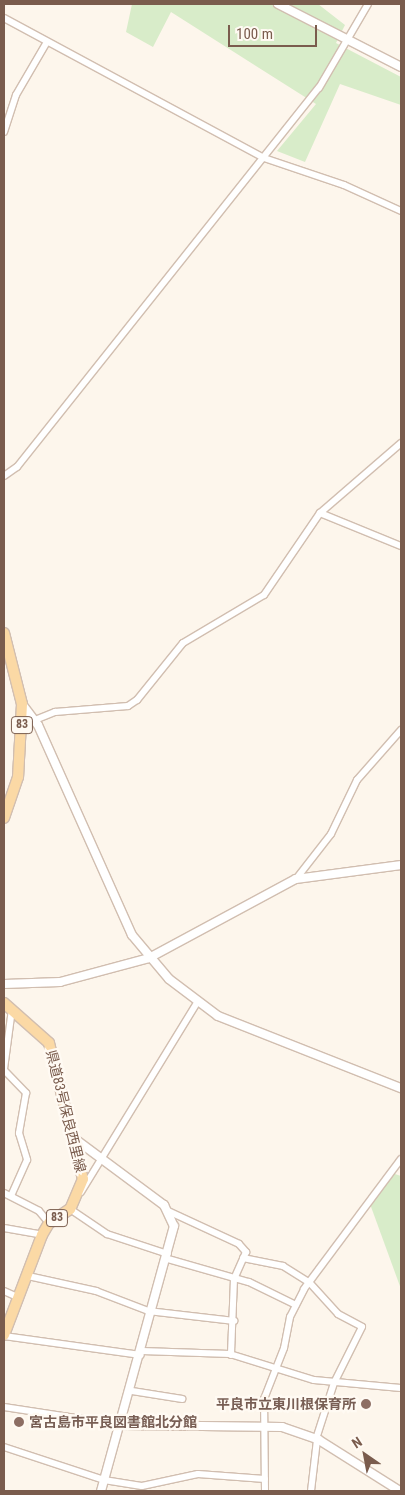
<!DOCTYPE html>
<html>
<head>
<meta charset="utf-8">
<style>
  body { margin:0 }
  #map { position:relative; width:405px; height:1495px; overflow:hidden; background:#fdf6ec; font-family:"Roboto Condensed","Noto Sans JP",sans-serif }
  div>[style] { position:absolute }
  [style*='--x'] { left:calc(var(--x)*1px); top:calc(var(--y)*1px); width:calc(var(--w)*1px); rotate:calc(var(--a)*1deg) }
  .green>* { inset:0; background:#d8ecc9 }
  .roads { filter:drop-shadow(1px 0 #d1beb0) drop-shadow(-1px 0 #d1beb0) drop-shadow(0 1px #d1beb0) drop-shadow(0 -1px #d1beb0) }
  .minor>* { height:6px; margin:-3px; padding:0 3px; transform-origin:3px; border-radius:3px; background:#fff }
  .tertiary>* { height:8px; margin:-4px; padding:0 4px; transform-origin:4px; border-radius:4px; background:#fff }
  .primary>* { height:10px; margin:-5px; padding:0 5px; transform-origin:5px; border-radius:5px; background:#fbd9a5 }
  .dots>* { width:14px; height:14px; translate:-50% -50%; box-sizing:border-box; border:2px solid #fffaf3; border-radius:50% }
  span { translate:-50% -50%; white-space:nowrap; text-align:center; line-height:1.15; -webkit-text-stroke:4.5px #fffaf3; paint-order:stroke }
  .shield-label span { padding:1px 4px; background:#fffaf3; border:1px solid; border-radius:4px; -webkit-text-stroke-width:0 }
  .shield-label { font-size:12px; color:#7a5c4d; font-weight:700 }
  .street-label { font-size:14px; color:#7a5c4d }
  .education-label { font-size:14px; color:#785e54; font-weight:700 }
  .right { translate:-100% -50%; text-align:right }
  .left { translate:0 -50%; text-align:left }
  .frame { position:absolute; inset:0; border:5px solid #7a5c4d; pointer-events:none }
  .north { position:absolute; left:340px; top:1430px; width:50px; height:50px; -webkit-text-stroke:4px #fffaf3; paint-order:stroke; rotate:327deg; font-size:14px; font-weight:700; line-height:20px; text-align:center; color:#7a5c4d }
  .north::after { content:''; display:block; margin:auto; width:18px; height:22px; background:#7a5c4d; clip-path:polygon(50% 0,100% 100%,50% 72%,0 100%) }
  .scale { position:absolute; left:228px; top:25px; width:89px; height:22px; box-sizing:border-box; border:2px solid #7a5c4d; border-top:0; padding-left:6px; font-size:15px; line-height:18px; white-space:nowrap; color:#7a5c4d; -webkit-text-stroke:4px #fffaf3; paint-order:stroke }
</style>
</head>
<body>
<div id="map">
  <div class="green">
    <i style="clip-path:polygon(132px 4px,318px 4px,345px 25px,336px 43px,401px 77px,401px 105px,340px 84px,305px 162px,277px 151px,316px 104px,171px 12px,153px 47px,126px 32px)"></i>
    <i style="clip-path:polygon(392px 1173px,401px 1176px,401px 1289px,370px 1204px)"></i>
  </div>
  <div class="roads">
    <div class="minor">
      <i style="--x:4;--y:18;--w:295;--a:28.3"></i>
      <i style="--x:264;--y:158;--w:84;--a:18.6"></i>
      <i style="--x:344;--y:185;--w:63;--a:24.5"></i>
      <i style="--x:4;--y:132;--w:39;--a:-72"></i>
      <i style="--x:16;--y:95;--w:61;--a:-59.7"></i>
      <i style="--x:4;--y:476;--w:16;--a:-35"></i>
      <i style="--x:17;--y:467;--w:485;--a:-51.5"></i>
      <i style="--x:319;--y:88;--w:97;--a:-59.7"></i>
      <i style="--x:320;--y:513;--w:87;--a:22.2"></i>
      <i style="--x:35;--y:720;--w:22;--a:-22"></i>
      <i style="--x:55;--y:712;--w:73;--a:-4.7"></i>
      <i style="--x:128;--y:706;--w:11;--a:-34"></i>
      <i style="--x:137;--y:700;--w:73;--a:-51.1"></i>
      <i style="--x:183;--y:643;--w:94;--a:-30.7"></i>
      <i style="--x:264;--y:595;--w:99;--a:-55.7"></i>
      <i style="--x:320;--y:513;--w:107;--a:-40.8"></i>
      <i style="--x:296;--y:879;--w:57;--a:-52.1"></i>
      <i style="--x:331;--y:834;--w:60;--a:-64.3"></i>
      <i style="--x:357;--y:780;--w:67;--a:-48.7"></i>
      <i style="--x:4;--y:1069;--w:61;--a:-82.4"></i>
      <i style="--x:4;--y:1070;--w:32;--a:46"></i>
      <i style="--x:26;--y:1093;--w:41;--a:99.9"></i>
      <i style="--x:19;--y:1133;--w:28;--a:73"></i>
      <i style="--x:27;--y:1160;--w:39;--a:114"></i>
      <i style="--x:81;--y:1192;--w:222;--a:-58.5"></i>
      <i style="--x:4;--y:1193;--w:39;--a:27"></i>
      <i style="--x:39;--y:1211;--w:16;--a:50"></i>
      <i style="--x:70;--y:1209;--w:45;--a:34"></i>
      <i style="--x:107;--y:1234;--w:64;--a:18.2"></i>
      <i style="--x:168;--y:1211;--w:78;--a:24.9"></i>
      <i style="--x:239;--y:1244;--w:11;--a:49"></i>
      <i style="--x:246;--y:1252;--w:30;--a:114"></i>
      <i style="--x:234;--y:1279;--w:76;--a:92.3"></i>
      <i style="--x:4;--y:1228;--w:39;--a:10"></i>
      <i style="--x:243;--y:1258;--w:41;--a:11.3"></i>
      <i style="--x:283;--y:1266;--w:31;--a:32"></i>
      <i style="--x:309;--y:1282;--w:43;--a:47.8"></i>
      <i style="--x:338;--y:1314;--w:27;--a:28"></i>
      <i style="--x:362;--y:1327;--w:63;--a:116.6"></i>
      <i style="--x:334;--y:1383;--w:59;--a:107.8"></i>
      <i style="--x:168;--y:1259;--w:84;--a:15.9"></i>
      <i style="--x:249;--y:1282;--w:52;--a:26.1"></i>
      <i style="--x:28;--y:1276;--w:70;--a:12.4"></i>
      <i style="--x:96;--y:1291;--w:56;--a:21"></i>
      <i style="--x:148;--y:1311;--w:87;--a:6.6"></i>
      <i style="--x:4;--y:1291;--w:17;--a:24"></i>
      <i style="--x:4;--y:1336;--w:138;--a:7.9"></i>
      <i style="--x:142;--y:1351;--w:88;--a:2"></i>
      <i style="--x:230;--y:1354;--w:88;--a:17.2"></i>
      <i style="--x:314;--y:1380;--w:87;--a:5.3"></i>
      <i style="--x:132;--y:1391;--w:51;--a:9.1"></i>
      <i style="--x:4;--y:1407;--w:119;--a:8.7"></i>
      <i style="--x:4;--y:1447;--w:105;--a:18.3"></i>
      <i style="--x:104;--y:1480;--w:38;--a:9"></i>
      <i style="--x:142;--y:1486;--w:57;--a:-12.1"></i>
      <i style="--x:198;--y:1474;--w:67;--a:4.3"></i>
      <i style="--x:265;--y:1491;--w:92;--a:-90.6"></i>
      <i style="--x:264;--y:1399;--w:55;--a:-68.6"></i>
      <i style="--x:284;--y:1348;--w:32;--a:-79"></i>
      <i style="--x:290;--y:1317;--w:31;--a:-63"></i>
      <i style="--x:304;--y:1289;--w:162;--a:-53.3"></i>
      <i style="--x:311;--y:1491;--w:51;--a:-83.3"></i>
    </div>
    <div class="tertiary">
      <i style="--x:278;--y:4;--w:138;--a:27.1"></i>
      <i style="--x:22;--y:704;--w:26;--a:53"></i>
      <i style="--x:38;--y:725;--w:230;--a:65.9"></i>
      <i style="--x:132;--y:935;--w:57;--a:49.9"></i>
      <i style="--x:169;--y:979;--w:61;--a:37.1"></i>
      <i style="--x:218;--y:1016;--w:197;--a:21.5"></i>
      <i style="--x:4;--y:984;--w:56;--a:-2"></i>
      <i style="--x:60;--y:982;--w:92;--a:-15.1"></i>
      <i style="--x:149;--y:958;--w:167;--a:-28.3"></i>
      <i style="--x:296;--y:879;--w:106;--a:-7.6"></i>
      <i style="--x:75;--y:1139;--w:111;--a:36.6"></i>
      <i style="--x:164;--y:1205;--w:23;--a:65"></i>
      <i style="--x:174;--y:1226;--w:275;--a:105.4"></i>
      <i style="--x:122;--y:1425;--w:160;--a:0.7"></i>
      <i style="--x:282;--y:1427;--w:39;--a:19"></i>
      <i style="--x:319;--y:1440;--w:96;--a:32.2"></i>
    </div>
    <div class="primary">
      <i style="--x:4;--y:633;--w:73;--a:75.8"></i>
      <i style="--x:22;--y:704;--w:73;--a:93.1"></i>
      <i style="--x:18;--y:777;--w:43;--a:108.9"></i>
      <i style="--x:4;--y:1003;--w:60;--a:41.6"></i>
      <i style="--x:49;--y:1043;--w:140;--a:76"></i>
      <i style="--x:83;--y:1179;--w:33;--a:113"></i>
      <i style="--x:70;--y:1209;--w:25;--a:146"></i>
      <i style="--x:49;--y:1223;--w:14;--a:120"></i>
      <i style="--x:42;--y:1235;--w:107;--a:110.8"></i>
    </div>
  </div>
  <div class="dots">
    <i style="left:366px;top:1404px;background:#8d6e63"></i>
    <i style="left:19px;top:1422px;background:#8d6e63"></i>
  </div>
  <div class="shield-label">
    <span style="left:22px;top:725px">83</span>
    <span style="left:57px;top:1218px">83</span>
  </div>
  <div class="street-label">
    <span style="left:66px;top:1111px;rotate:76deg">県道83号保良西里線</span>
  </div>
  <div class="education-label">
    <span class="right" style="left:356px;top:1404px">平良市立東川根保育所</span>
    <span class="left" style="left:29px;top:1422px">宮古島市平良図書館北分館</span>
  </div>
  <div class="frame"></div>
  <div class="north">N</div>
  <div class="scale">100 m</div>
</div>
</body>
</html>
